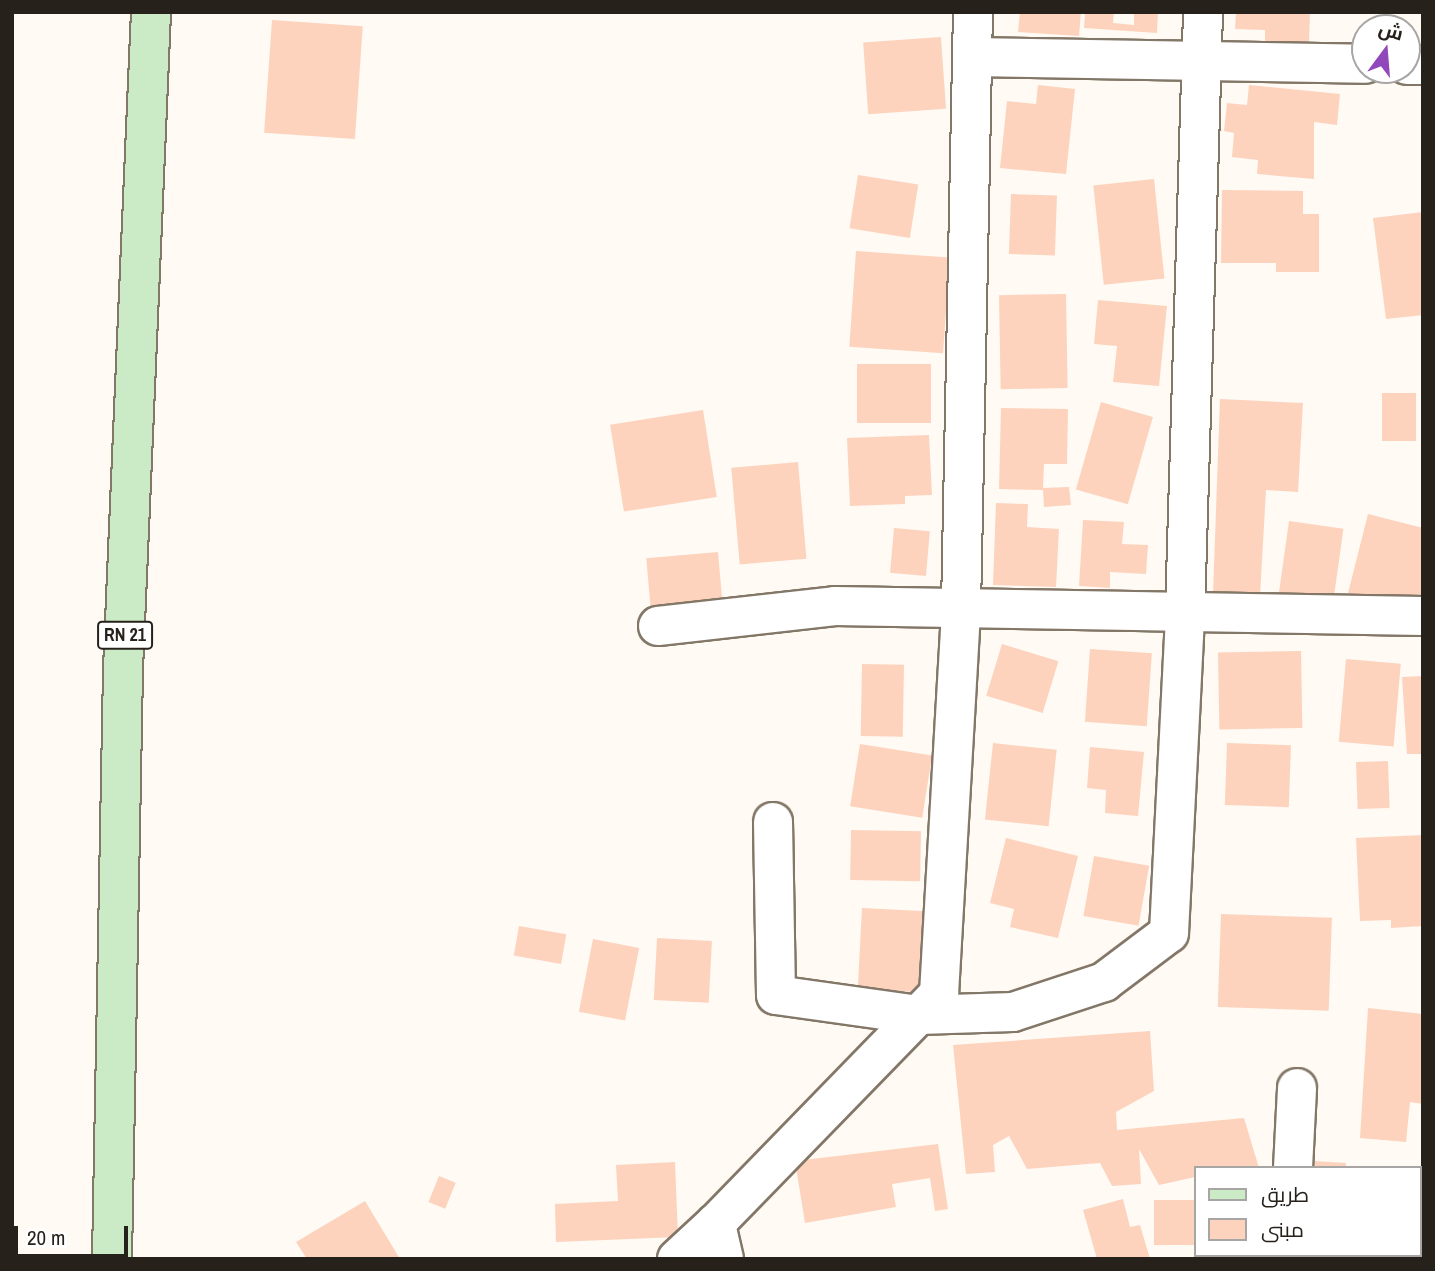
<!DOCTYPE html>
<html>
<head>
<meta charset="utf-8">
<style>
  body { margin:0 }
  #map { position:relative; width:1435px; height:1271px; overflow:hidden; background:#fffaf3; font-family:"Archivo Narrow",Cairo,sans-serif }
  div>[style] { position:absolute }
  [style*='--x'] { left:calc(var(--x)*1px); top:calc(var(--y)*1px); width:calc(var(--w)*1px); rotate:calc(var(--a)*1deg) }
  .building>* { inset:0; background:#fdd3be; transform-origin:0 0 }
  .roads { filter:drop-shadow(2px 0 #837768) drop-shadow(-2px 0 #837768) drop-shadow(0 2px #837768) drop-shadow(0 -2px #837768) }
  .minor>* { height:38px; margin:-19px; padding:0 19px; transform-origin:19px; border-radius:19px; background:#fff }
  .primary>* { height:38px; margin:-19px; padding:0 19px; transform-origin:19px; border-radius:19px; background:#cbebc7 }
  span { translate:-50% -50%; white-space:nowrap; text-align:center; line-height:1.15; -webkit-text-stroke:5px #fff; paint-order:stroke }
  .shield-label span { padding:2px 5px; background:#fff; border:2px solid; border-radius:5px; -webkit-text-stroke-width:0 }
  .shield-label { font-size:18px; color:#26211b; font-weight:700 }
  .frame { position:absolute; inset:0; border:14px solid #26211b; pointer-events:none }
  .legend { position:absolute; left:1194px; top:1166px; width:228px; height:91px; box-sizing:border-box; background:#fff; border:2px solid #a8a6a4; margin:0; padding:9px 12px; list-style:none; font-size:21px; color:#26211b }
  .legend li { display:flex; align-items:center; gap:14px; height:35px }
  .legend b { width:35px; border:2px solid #a8a6a4 }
  .north { position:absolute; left:1351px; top:14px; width:70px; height:70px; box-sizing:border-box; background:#fff; border:2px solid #a8a6a4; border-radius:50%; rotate:16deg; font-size:19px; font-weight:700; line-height:28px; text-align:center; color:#26211b }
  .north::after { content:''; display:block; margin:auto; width:24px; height:32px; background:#9148ba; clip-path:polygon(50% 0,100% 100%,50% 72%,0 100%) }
  .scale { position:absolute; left:14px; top:1226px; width:114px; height:32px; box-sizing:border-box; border:4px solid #26211b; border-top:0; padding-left:9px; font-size:21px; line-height:24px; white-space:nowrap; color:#26211b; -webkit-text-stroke:5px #fff; paint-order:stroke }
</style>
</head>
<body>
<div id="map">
  <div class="building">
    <i style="clip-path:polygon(1020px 12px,1081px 12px,1079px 36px,1018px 32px)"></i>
    <i style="clip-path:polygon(1085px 12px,1114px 12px,1113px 23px,1134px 25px,1134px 12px,1158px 12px,1157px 33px,1084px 28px)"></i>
    <i style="clip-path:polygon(1236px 12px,1310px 12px,1309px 43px,1265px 42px,1265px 30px,1235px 29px)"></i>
    <i style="left:272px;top:20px;width:91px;height:113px;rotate:4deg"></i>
    <i style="left:941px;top:37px;width:72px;height:78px;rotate:86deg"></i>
    <i style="clip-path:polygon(1038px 85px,1075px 89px,1066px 174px,1000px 168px,1007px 101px,1036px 104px)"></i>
    <i style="clip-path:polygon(1249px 85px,1340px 94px,1337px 125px,1314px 122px,1314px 179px,1257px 174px,1258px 160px,1232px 157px,1234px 133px,1224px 131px,1227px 103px,1247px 105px)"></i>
    <i style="left:858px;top:175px;width:61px;height:54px;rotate:9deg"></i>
    <i style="left:1154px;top:179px;width:100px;height:61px;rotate:84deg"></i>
    <i style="clip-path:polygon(1222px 190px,1303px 191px,1303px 214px,1319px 214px,1319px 272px,1276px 272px,1276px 263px,1221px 263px)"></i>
    <i style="left:1011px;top:194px;width:46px;height:60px;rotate:2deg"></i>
    <i style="clip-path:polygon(1423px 212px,1423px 315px,1386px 319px,1373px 218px)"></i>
    <i style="left:856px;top:251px;width:94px;height:96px;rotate:4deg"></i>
    <i style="left:1066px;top:294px;width:94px;height:67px;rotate:89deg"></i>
    <i style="clip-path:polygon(1098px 300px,1167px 306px,1159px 386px,1113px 382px,1117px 346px,1094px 344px)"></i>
    <i style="left:857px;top:364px;width:74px;height:59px"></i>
    <i style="left:1416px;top:393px;width:48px;height:34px;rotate:90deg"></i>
    <i style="clip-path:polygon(1220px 399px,1303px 403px,1298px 492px,1266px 490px,1260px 597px,1213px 594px)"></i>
    <i style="left:1101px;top:402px;width:54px;height:91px;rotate:16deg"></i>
    <i style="clip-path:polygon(1001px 408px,1068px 409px,1067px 464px,1044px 464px,1043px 488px,1069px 487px,1071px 505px,1044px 507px,1043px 490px,999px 489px)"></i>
    <i style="left:703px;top:410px;width:88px;height:94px;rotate:81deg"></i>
    <i style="clip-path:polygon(929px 435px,932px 495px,905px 496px,905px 504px,850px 506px,847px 438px)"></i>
    <i style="left:798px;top:462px;width:97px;height:67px;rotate:85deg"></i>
    <i style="clip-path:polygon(996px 503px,1028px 504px,1027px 527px,1059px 529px,1056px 587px,993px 585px)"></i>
    <i style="clip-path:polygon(1368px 514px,1423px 528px,1423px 612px,1348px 593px)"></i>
    <i style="clip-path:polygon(1083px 520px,1124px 522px,1122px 544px,1148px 545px,1146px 574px,1110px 572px,1110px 588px,1079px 586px)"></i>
    <i style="left:1289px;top:521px;width:55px;height:80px;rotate:8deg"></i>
    <i style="left:894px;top:528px;width:36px;height:45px;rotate:5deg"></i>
    <i style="left:718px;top:552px;width:52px;height:72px;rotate:85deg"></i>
    <i style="left:1002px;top:644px;width:59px;height:54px;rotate:17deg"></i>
    <i style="left:1090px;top:649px;width:62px;height:73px;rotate:4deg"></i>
    <i style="left:1301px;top:651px;width:77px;height:83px;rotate:89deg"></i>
    <i style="left:1346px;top:659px;width:55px;height:83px;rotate:5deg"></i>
    <i style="left:862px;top:664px;width:42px;height:72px;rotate:1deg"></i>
    <i style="clip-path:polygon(1423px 676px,1423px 754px,1407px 754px,1402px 677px)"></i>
    <i style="left:993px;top:743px;width:64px;height:77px;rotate:6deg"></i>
    <i style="left:1227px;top:743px;width:64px;height:62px;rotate:2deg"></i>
    <i style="left:860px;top:744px;width:73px;height:63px;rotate:9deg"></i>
    <i style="clip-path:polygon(1090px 747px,1144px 752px,1138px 816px,1105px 813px,1106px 790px,1087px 788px)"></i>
    <i style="left:1388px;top:761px;width:47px;height:32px;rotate:88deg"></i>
    <i style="left:851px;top:830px;width:70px;height:50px;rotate:1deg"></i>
    <i style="clip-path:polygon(1423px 835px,1423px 926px,1391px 928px,1391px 920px,1360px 921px,1356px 838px)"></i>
    <i style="clip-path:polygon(1006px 838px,1078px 856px,1058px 938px,1010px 927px,1014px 909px,990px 903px)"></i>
    <i style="left:1094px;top:856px;width:56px;height:61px;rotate:10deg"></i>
    <i style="left:862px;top:908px;width:74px;height:81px;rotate:3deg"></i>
    <i style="left:1221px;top:914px;width:111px;height:93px;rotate:2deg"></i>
    <i style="left:519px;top:926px;width:48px;height:30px;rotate:10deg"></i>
    <i style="left:657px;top:938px;width:55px;height:62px;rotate:3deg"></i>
    <i style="left:593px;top:939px;width:47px;height:74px;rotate:11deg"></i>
    <i style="clip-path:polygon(1368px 1008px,1423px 1014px,1423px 1104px,1410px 1102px,1406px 1142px,1360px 1138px)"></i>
    <i style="clip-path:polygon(1150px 1031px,1154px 1091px,1116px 1112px,1117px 1130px,1244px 1118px,1259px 1168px,1195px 1168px,1195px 1177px,1159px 1185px,1139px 1149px,1141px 1184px,1112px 1186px,1100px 1163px,1027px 1169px,1009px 1136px,993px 1145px,995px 1172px,966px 1174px,953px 1045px)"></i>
    <i style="clip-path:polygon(938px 1144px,948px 1209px,935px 1211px,930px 1178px,892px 1184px,896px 1207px,805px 1223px,795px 1161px)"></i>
    <i style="clip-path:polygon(1314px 1161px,1346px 1163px,1346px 1168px,1313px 1168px)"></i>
    <i style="clip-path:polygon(675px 1162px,678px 1237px,556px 1242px,555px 1204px,618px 1201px,616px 1165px)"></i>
    <i style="left:439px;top:1176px;width:18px;height:28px;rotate:22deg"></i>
    <i style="clip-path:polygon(1123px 1199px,1130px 1227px,1140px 1225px,1150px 1259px,1097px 1259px,1083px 1210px)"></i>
    <i style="left:1195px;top:1200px;width:45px;height:41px;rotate:90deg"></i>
    <i style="clip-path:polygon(365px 1201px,400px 1259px,307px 1259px,296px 1242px)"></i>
    <i style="clip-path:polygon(1271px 1255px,1272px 1259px,1234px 1259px,1248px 1255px)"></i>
  </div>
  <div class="roads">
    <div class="minor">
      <i style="--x:972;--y:57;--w:393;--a:1"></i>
      <i style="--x:1407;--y:65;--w:16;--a:0"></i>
      <i style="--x:658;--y:626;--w:178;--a:-6.4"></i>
      <i style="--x:835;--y:606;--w:588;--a:0.97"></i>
      <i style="--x:773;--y:822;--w:173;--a:89"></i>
      <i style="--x:776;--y:995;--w:144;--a:8"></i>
      <i style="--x:919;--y:1015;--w:94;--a:-1.8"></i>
      <i style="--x:1013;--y:1012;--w:96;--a:-18.2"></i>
      <i style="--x:1104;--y:982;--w:81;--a:-37"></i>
      <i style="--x:1169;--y:933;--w:321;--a:-87.1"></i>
      <i style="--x:1185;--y:612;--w:600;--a:-88.28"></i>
      <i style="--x:1293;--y:1168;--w:80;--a:-87.1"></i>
      <i style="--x:1419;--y:1253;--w:4;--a:14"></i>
      <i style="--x:677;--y:1259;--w:53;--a:-42.7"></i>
      <i style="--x:724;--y:1259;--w:37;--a:-103"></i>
      <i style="--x:716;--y:1223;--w:320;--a:-45.8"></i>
      <i style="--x:939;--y:994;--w:387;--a:-86.7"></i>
      <i style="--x:961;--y:608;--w:596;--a:-88.85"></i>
      <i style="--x:1288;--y:1259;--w:4;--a:-90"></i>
    </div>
    <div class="primary">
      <i style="--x:112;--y:1259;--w:590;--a:-88.93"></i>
      <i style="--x:123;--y:669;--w:658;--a:-87.56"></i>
    </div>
  </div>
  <div class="shield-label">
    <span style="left:125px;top:635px">RN 21</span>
  </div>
  <div class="frame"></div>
  <ul class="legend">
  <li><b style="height:9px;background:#cbebc7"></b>طريق</li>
  <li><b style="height:19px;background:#fdd3be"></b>مبنى</li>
  </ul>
  <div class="north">ش</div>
  <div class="scale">20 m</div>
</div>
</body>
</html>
